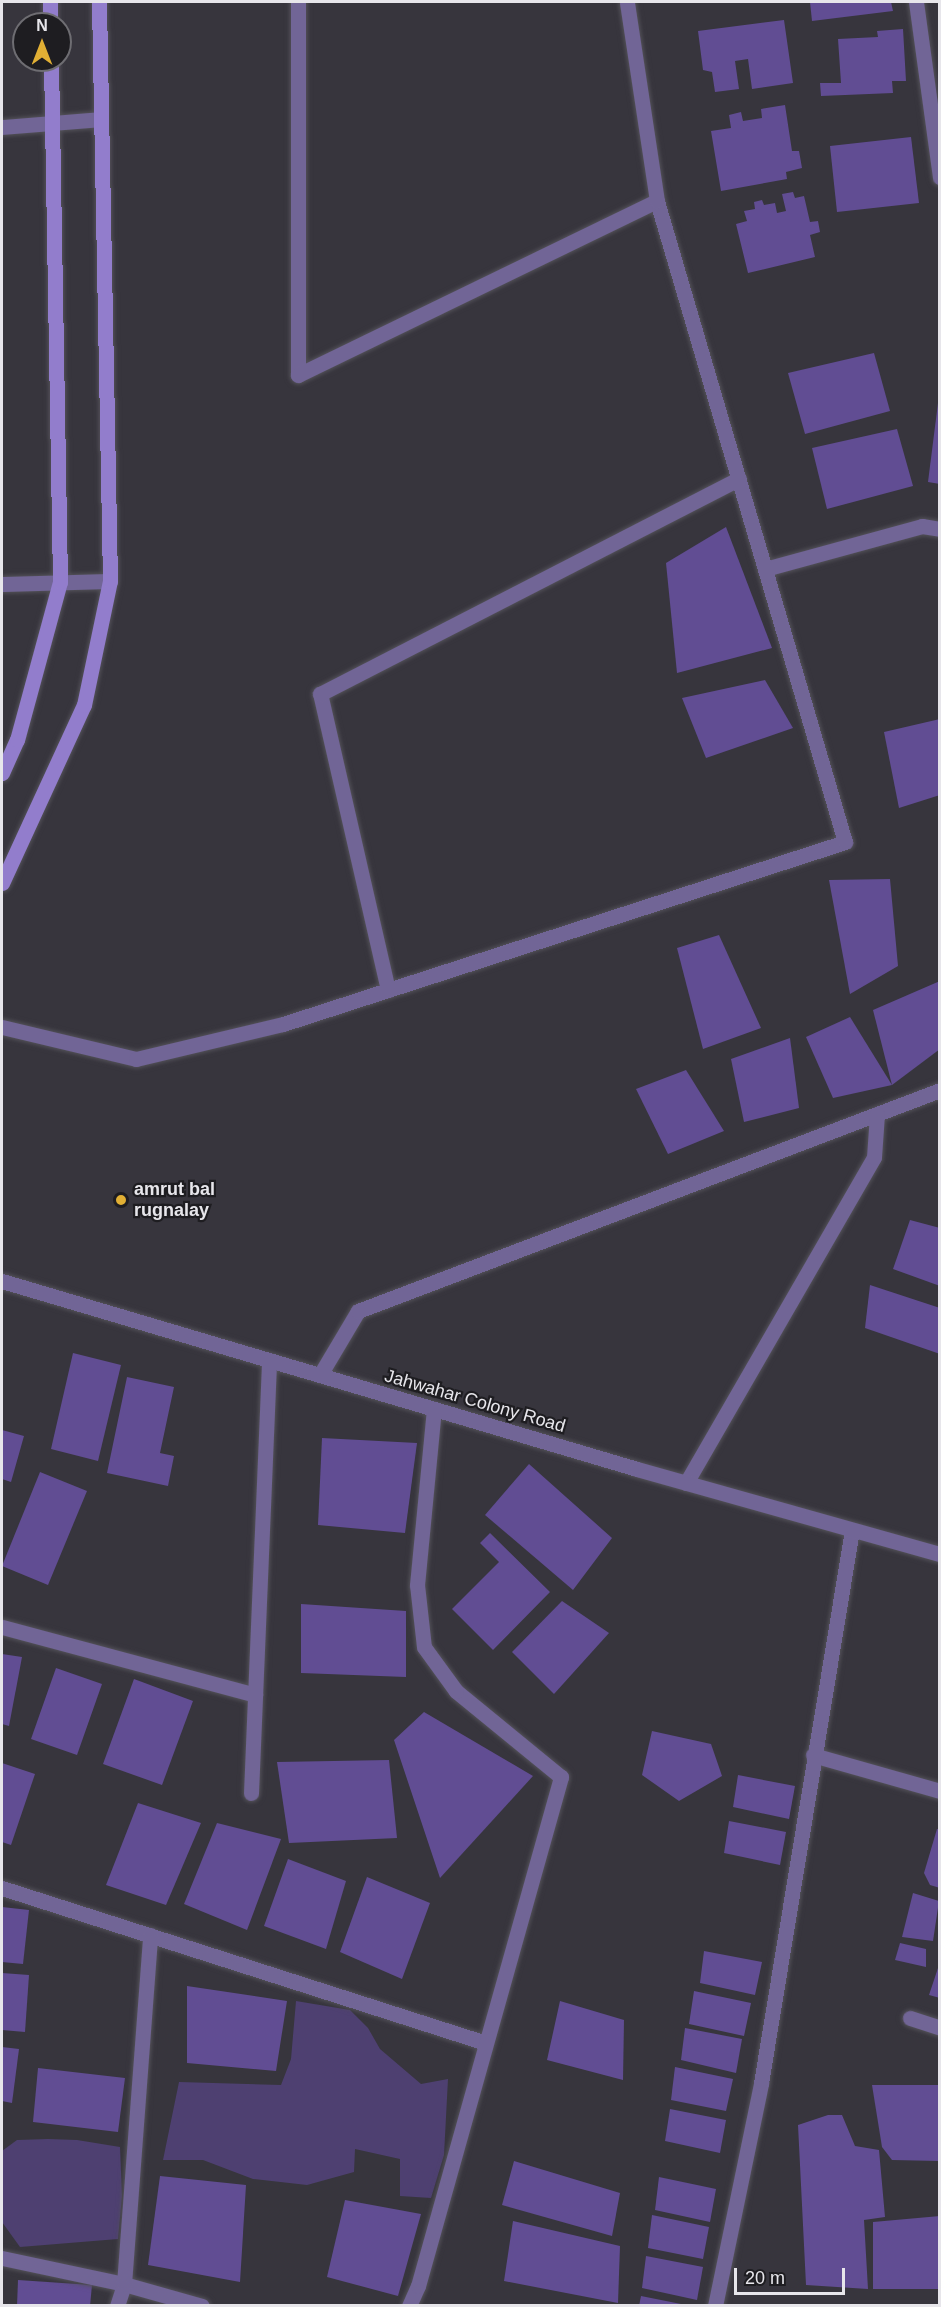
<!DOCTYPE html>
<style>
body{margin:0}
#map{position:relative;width:941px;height:2307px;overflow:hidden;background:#37353d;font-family:Helvetica,sans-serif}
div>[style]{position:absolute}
.green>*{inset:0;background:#4e4071}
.building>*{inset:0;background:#614d93}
.roads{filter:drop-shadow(0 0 2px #535159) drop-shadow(0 0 2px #535159)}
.minor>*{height:15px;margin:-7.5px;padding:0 7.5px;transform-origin:7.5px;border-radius:7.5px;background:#716596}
.tertiary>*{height:15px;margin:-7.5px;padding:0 7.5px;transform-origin:7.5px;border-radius:7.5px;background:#716596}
.secondary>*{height:15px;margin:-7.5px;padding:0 7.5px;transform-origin:7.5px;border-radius:7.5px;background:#927dcc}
.dots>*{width:16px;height:16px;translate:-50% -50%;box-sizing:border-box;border:3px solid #1e1d21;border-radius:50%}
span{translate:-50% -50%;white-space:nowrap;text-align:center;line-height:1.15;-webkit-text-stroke:4.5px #1e1d21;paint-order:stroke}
.poi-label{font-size:18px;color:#e7e6eb;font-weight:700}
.left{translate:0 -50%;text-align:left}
.street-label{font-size:18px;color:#e7e6eb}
.frame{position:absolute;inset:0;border:3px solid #e7e6eb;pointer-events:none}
.north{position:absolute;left:12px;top:12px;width:60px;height:60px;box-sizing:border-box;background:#1e1d21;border:2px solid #6e6d72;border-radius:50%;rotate:0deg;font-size:16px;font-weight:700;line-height:24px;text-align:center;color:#e7e6eb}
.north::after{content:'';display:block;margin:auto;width:21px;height:27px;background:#e1af34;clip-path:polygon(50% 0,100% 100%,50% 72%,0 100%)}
.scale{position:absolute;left:734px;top:2268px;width:111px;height:27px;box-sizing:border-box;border:3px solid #e7e6eb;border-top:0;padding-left:8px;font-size:18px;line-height:21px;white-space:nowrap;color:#e7e6eb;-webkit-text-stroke:4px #1e1d21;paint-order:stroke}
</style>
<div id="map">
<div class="green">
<i style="clip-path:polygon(296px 2001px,350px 2010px,368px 2028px,380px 2049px,421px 2084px,448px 2079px,444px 2155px,431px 2198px,400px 2196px,400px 2159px,355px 2149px,354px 2172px,307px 2185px,253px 2179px,203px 2160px,163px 2160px,179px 2082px,281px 2085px,291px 2059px)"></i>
<i style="clip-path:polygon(48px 2139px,77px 2140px,120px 2147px,122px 2196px,118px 2239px,20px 2247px,2px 2222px,2px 2151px,17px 2140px)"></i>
</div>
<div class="building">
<i style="clip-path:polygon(810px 2px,891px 2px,893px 11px,812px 21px)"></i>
<i style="clip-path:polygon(784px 20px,793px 83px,752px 89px,748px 59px,735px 61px,739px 89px,715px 92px,712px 72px,703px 70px,698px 31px)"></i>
<i style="clip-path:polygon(903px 29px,906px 81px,892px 81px,893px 93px,821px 96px,820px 83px,841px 83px,838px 39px,878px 37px,877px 31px)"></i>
<i style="clip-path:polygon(785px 105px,792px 151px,799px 151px,802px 168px,786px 172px,787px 179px,721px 191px,711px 131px,731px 128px,729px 115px,741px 112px,743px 121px,762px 118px,761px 109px)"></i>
<i style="clip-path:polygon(911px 137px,919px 203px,837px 212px,830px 146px)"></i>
<i style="clip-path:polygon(793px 192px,795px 198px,804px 196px,810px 222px,818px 221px,820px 232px,810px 235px,815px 257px,748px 273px,736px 224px,747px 221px,744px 211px,755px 209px,754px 202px,762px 200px,764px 205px,775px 203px,777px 213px,786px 211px,782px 194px)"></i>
<i style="clip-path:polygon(874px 353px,890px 411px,805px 434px,788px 373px)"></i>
<i style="clip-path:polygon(938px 403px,940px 403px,940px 484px,928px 482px)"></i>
<i style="clip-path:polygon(897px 429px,913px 486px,827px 509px,812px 448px)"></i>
<i style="clip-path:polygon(726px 527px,772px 648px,677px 673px,666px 563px)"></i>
<i style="clip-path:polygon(765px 680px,793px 728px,706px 758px,682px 698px)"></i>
<i style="clip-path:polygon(940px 719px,940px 795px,899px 808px,884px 732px)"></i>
<i style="clip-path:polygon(890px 879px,898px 966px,850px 994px,829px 880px)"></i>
<i style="clip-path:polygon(719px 935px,761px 1028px,703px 1049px,677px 948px)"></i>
<i style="clip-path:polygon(940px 981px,940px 1049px,892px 1085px,873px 1010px)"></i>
<i style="clip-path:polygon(850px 1017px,892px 1085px,833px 1098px,806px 1037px)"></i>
<i style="clip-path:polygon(790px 1038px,799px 1108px,744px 1122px,731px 1059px)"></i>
<i style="clip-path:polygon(686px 1070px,724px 1131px,668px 1154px,636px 1089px)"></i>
<i style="clip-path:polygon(910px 1220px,940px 1228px,940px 1286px,893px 1269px)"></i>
<i style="clip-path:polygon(870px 1285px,940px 1308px,940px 1354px,865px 1328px)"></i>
<i style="clip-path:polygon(73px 1353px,121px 1365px,98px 1461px,51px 1449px)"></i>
<i style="clip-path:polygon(127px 1377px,174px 1387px,160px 1453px,174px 1456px,168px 1486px,107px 1473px)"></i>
<i style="clip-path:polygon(2px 1430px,24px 1436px,11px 1482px,2px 1479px)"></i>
<i style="clip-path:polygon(322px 1438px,417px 1443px,405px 1533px,318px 1525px)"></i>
<i style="clip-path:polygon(529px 1464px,612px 1538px,573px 1590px,485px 1515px)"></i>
<i style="clip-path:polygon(40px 1472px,87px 1491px,48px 1585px,2px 1566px)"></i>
<i style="clip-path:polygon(490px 1533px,550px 1592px,493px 1650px,452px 1609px,499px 1562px,480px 1543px)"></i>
<i style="clip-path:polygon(562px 1601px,609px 1633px,554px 1694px,512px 1652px)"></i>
<i style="clip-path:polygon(301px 1604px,406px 1611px,406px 1677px,301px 1673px)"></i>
<i style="clip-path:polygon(2px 1654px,22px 1657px,9px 1726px,2px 1724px)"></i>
<i style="clip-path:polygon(56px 1668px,102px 1684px,77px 1755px,31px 1739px)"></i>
<i style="clip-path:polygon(134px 1679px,193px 1701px,162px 1785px,103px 1764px)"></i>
<i style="clip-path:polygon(424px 1712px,533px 1776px,440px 1878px,394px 1740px)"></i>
<i style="clip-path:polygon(652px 1731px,711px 1744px,722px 1776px,679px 1801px,642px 1775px)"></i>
<i style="clip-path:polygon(389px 1760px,397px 1838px,289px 1843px,277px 1762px)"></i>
<i style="clip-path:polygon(2px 1763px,35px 1774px,11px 1845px,2px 1842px)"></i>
<i style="clip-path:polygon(738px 1775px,795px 1786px,789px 1819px,733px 1807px)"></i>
<i style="clip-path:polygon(138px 1803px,201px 1823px,166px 1905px,106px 1885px)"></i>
<i style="clip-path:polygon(729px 1821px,786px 1832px,780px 1865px,724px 1853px)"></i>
<i style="clip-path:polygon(217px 1823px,281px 1839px,247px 1930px,184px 1904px)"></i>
<i style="clip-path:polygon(937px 1829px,940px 1830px,940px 1888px,930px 1885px,924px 1873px)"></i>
<i style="clip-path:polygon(288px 1859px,346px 1881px,326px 1949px,264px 1926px)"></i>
<i style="clip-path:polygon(367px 1877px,430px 1903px,402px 1979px,340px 1952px)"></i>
<i style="clip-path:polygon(913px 1893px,939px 1901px,933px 1941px,902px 1937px)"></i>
<i style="clip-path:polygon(2px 1907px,29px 1910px,23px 1964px,2px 1962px)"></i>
<i style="clip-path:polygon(900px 1943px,926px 1949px,926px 1967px,895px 1960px)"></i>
<i style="clip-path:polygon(704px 1951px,762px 1962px,755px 1995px,700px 1983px)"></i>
<i style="clip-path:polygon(939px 1965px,940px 1965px,940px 1998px,929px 1995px)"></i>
<i style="clip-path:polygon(2px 1973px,29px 1975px,25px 2032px,2px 2030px)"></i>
<i style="clip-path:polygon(187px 1986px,287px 2001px,276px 2071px,187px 2063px)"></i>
<i style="clip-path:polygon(694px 1991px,751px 2003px,744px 2036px,689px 2024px)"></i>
<i style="clip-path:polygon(560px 2001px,624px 2020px,623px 2080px,547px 2060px)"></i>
<i style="clip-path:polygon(685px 2028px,742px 2039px,736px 2073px,681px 2060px)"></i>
<i style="clip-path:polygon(2px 2047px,19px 2049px,12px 2103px,2px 2101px)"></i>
<i style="clip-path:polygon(675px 2067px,733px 2079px,726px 2111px,671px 2100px)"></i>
<i style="clip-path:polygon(38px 2068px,125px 2078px,118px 2132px,33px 2122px)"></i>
<i style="clip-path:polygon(872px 2085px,940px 2085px,940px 2161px,892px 2160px,882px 2147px)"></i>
<i style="clip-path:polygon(670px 2109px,726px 2120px,720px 2153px,665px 2141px)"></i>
<i style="clip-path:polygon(828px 2115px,842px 2115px,855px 2146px,879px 2150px,885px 2217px,864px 2220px,868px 2289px,806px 2285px,798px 2125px)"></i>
<i style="clip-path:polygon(514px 2161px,620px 2193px,612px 2236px,502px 2205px)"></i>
<i style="clip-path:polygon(160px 2176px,246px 2185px,240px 2282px,148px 2265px)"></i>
<i style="clip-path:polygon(659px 2177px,716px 2189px,710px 2222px,655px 2210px)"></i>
<i style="clip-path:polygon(345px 2200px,421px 2214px,398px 2296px,327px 2277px)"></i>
<i style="clip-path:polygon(652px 2215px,709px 2227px,703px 2259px,648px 2248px)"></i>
<i style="clip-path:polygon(940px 2216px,940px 2289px,873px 2289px,873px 2222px)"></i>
<i style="clip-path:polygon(513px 2221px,620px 2246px,618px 2303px,504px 2281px)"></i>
<i style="clip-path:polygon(646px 2256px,703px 2267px,697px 2300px,642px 2288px)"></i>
<i style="clip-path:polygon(18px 2280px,92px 2285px,90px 2306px,17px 2306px)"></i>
<i style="clip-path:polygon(641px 2296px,681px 2304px,681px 2306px,639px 2306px)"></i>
</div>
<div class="roads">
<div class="minor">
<i style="left:298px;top:2px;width:373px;rotate:90deg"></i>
<i style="left:298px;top:375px;width:399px;rotate:-25.9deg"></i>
<i style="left:916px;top:2px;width:177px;rotate:82.2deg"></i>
<i style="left:2px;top:127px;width:99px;rotate:-4.6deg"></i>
<i style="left:765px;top:569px;width:163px;rotate:-15.3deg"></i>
<i style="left:922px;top:526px;width:18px;rotate:9deg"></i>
<i style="left:2px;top:584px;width:108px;rotate:-1.6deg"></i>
<i style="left:388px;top:990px;width:304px;rotate:-102.9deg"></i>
<i style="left:320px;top:694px;width:471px;rotate:-27.2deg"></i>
<i style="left:2px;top:1027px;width:138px;rotate:13.4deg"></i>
<i style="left:136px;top:1059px;width:151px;rotate:-13.4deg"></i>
<i style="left:283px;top:1024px;width:591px;rotate:-17.94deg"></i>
<i style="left:845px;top:842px;width:668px;rotate:-106.35deg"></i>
<i style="left:657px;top:201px;width:201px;rotate:-98.6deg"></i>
<i style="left:320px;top:1375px;width:74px;rotate:-59.3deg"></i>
<i style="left:358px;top:1311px;width:623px;rotate:-20.79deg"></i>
<i style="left:686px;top:1483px;width:376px;rotate:-60deg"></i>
<i style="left:874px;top:1157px;width:43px;rotate:-86deg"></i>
<i style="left:2px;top:1627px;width:262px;rotate:15deg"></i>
<i style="left:813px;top:1755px;width:132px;rotate:15.8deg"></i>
<i style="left:251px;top:1793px;width:433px;rotate:-87.6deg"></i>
<i style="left:2px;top:1888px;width:508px;rotate:17.76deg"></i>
<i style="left:910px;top:2018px;width:32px;rotate:18deg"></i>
<i style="left:2px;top:2258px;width:125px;rotate:12deg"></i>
<i style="left:124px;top:2284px;width:81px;rotate:15.8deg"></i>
<i style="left:117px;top:2306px;width:23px;rotate:-72deg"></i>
<i style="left:124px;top:2284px;width:350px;rotate:-85.7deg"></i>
<i style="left:409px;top:2306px;width:22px;rotate:-66deg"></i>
<i style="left:418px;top:2286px;width:529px;rotate:-74.31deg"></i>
<i style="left:561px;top:1777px;width:136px;rotate:-140.7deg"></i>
<i style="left:456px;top:1691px;width:54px;rotate:-126deg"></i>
<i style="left:424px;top:1647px;width:62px;rotate:-96.4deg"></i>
<i style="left:417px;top:1585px;width:177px;rotate:-84.5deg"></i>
<i style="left:715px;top:2306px;width:228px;rotate:-78.3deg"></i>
<i style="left:761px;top:2083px;width:560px;rotate:-80.66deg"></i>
</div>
<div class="tertiary">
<i style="left:2px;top:1281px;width:662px;rotate:16.49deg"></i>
<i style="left:637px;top:1469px;width:315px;rotate:15.7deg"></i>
</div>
<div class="secondary">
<i style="left:50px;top:2px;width:22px;rotate:90deg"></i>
<i style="left:2px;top:773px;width:36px;rotate:-66deg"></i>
<i style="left:17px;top:740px;width:164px;rotate:-74.8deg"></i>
<i style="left:60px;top:582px;width:522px;rotate:-90.99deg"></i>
<i style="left:2px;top:883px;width:196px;rotate:-65.3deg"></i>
<i style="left:84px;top:705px;width:127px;rotate:-78.2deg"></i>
<i style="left:110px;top:581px;width:579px;rotate:-91.09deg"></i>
</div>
</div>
<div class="dots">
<i style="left:121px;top:1200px;background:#e1af34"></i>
</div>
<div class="poi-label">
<span class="left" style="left:134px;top:1200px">amrut bal<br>rugnalay</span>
</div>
<div class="street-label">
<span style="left:475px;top:1401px;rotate:16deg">Jahwahar Colony Road</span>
</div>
<div class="frame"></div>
<div class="north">N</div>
<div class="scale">20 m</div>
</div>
